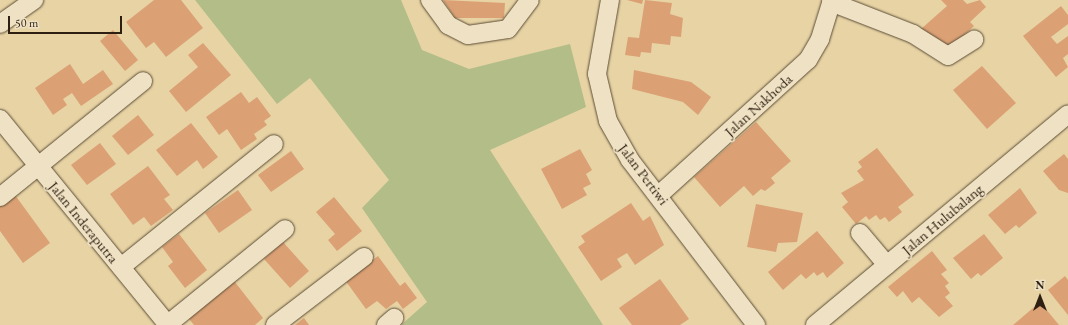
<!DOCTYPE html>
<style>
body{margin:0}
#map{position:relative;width:1068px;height:325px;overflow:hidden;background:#e7d3a4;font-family:"EB Garamond",serif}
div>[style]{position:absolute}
.green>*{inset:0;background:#b2bd88}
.building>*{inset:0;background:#dba175}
.roads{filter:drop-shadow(0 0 1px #5c4c36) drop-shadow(0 0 1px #5c4c36)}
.minor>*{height:18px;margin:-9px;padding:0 9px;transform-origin:9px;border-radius:9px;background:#efe2c4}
span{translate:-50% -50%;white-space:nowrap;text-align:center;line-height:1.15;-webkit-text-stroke:3.5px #efe2c4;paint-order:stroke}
.street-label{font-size:15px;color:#2d1f12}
.north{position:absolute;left:1020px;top:277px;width:40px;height:40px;-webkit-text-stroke:3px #efe2c4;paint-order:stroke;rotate:0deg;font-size:11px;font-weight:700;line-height:16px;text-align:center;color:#2d1f12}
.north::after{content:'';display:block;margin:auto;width:14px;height:18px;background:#2d1f12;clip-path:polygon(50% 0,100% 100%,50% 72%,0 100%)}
.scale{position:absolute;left:8px;top:16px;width:114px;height:18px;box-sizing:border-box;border:2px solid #2d1f12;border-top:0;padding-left:5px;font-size:12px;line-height:14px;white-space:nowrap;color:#2d1f12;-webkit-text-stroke:3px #efe2c4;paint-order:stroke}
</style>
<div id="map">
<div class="green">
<i style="clip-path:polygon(195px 0,401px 0,422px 50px,469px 69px,570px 44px,586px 107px,490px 150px,603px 325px,401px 325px,427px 302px,362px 208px,389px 180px,310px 78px,277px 104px)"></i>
</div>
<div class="building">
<i style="clip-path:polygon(154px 0,181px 0,203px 28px,166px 57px,154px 42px,146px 48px,126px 22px)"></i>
<i style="clip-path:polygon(443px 0,505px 3px,504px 18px,455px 18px)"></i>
<i style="clip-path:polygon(627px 0,643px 0,642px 4px)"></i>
<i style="clip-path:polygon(645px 0,672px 3px,670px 14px,683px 18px,681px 37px,671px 36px,670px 45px,652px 43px,651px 53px,641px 52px,640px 57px,625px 55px,628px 37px,639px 38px)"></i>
<i style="clip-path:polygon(941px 0,963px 0,967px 4px,980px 0,986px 7px,970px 22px,974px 26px,947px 51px,921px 29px,947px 6px)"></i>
<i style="clip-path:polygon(1061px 6px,1068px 15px,1068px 24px,1051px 37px,1057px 44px,1068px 36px,1068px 54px,1063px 58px,1068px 67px,1056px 77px,1023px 36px)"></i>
<i style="clip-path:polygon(113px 30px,138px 60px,125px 71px,100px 41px)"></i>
<i style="clip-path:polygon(203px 43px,231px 75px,186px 112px,169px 91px,198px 67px,188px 55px)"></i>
<i style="clip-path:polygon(70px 64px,83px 84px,103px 70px,113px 84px,81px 106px,72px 93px,63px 99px,67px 105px,53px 115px,35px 88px)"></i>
<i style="clip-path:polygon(982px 66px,1016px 103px,987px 129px,953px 90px)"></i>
<i style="clip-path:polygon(634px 70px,691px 82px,711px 97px,698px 115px,683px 102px,632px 89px)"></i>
<i style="clip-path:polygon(241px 92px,249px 103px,257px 97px,271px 116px,264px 121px,267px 125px,254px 134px,257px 139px,241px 150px,227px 129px,219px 135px,206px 117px)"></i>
<i style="clip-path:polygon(138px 115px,154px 135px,128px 155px,112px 136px)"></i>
<i style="clip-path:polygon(756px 122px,791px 161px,771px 178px,775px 183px,765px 191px,761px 189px,753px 196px,744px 186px,720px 207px,694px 177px)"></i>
<i style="clip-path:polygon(191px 123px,218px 157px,203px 169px,197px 160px,177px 176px,156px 150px)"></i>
<i style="clip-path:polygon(100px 143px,116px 164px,87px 185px,71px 165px)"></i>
<i style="clip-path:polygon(877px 148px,914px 195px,898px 207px,902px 212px,889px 222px,885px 217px,880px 220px,876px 215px,869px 220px,866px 216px,856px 224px,842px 207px,848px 202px,841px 193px,864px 180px,857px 171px,862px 167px,858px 162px)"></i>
<i style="clip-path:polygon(580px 149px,592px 170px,586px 174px,591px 184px,583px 188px,587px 195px,562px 209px,541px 169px)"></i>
<i style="clip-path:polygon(291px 151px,304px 169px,271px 192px,258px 175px)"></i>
<i style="clip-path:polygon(1064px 154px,1068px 159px,1068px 193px,1059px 190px,1043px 171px)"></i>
<i style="clip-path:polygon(148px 166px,170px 195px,164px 199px,173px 210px,151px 226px,144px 217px,133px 225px,110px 194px)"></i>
<i style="clip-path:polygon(1020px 188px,1037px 213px,1019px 228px,1016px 225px,1005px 234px,988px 215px)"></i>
<i style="clip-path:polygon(238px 190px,252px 210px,219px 233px,205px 213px)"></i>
<i style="clip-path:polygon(15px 195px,50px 243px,23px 263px,0 231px,0 206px)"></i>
<i style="clip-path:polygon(334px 197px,362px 231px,337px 251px,328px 240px,335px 234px,316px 212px)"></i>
<i style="clip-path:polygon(631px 203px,643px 221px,650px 216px,664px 245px,635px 265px,627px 253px,617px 259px,622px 267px,601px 281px,578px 247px,585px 242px,581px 236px)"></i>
<i style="clip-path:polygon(756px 204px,803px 213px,797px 242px,778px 243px,776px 252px,747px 247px)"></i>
<i style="clip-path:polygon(817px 231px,844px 263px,827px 278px,823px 272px,817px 276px,814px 272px,806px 279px,801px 274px,783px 290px,768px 272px)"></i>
<i style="clip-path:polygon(179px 234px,207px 270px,185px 288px,168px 266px,173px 262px,162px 247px)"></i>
<i style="clip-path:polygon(984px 234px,1003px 258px,981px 276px,978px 273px,971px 279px,953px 258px)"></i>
<i style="clip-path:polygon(283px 242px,309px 271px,290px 288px,264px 259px)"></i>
<i style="clip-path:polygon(932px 251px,947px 270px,941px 274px,949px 283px,945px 286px,950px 293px,945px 297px,953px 306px,939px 317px,919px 297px,912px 303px,903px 291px,897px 297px,888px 287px)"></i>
<i style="clip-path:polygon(378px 256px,400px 286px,405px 282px,417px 298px,403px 309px,397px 301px,386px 309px,377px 301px,366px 309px,345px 280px)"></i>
<i style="clip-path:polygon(1065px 276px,1068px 280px,1068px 315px,1048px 290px)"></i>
<i style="clip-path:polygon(231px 277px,263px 318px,255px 325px,194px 325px,185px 314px)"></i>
<i style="clip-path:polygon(660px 279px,689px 319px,680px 325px,632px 325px,619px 308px)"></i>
<i style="clip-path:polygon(1040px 302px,1059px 325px,1013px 325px)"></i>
<i style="clip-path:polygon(304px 318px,309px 325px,295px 325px)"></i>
</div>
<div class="roads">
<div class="minor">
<i style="left:430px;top:0;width:31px;rotate:54deg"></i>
<i style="left:448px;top:25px;width:22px;rotate:27deg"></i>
<i style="left:468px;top:35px;width:40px;rotate:-8.5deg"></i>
<i style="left:508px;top:29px;width:36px;rotate:-53deg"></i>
<i style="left:610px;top:0;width:75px;rotate:100deg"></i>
<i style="left:597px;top:74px;width:48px;rotate:76.8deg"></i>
<i style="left:608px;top:121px;width:45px;rotate:60.6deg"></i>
<i style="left:630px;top:160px;width:208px;rotate:52.6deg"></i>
<i style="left:831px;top:2px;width:88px;rotate:21.3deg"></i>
<i style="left:913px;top:34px;width:41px;rotate:32.2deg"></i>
<i style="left:948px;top:56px;width:31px;rotate:-32deg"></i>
<i style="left:0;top:24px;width:42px;rotate:-35.2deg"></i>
<i style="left:0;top:119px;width:266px;rotate:50.8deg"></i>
<i style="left:660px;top:194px;width:200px;rotate:-42.2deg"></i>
<i style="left:808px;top:60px;width:24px;rotate:-60deg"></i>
<i style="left:820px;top:39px;width:41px;rotate:-72.9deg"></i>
<i style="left:0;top:197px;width:184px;rotate:-39deg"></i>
<i style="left:860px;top:233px;width:42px;rotate:49.8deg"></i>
<i style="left:121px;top:267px;width:196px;rotate:-38.8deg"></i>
<i style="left:167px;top:325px;width:152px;rotate:-39.1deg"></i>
<i style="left:275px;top:325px;width:112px;rotate:-37.4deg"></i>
<i style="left:386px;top:325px;width:11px;rotate:-41deg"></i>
<i style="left:815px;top:325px;width:329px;rotate:-39.8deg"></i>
</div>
</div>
<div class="street-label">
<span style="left:758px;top:105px;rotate:-42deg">Jalan Nakhoda</span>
<span style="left:644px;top:174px;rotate:53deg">Jalan Pertiwi</span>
<span style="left:942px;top:219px;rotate:-40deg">Jalan Hulubalang</span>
<span style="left:84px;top:222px;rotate:51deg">Jalan Inderaputra</span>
</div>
<div class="north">N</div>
<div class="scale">50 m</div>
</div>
